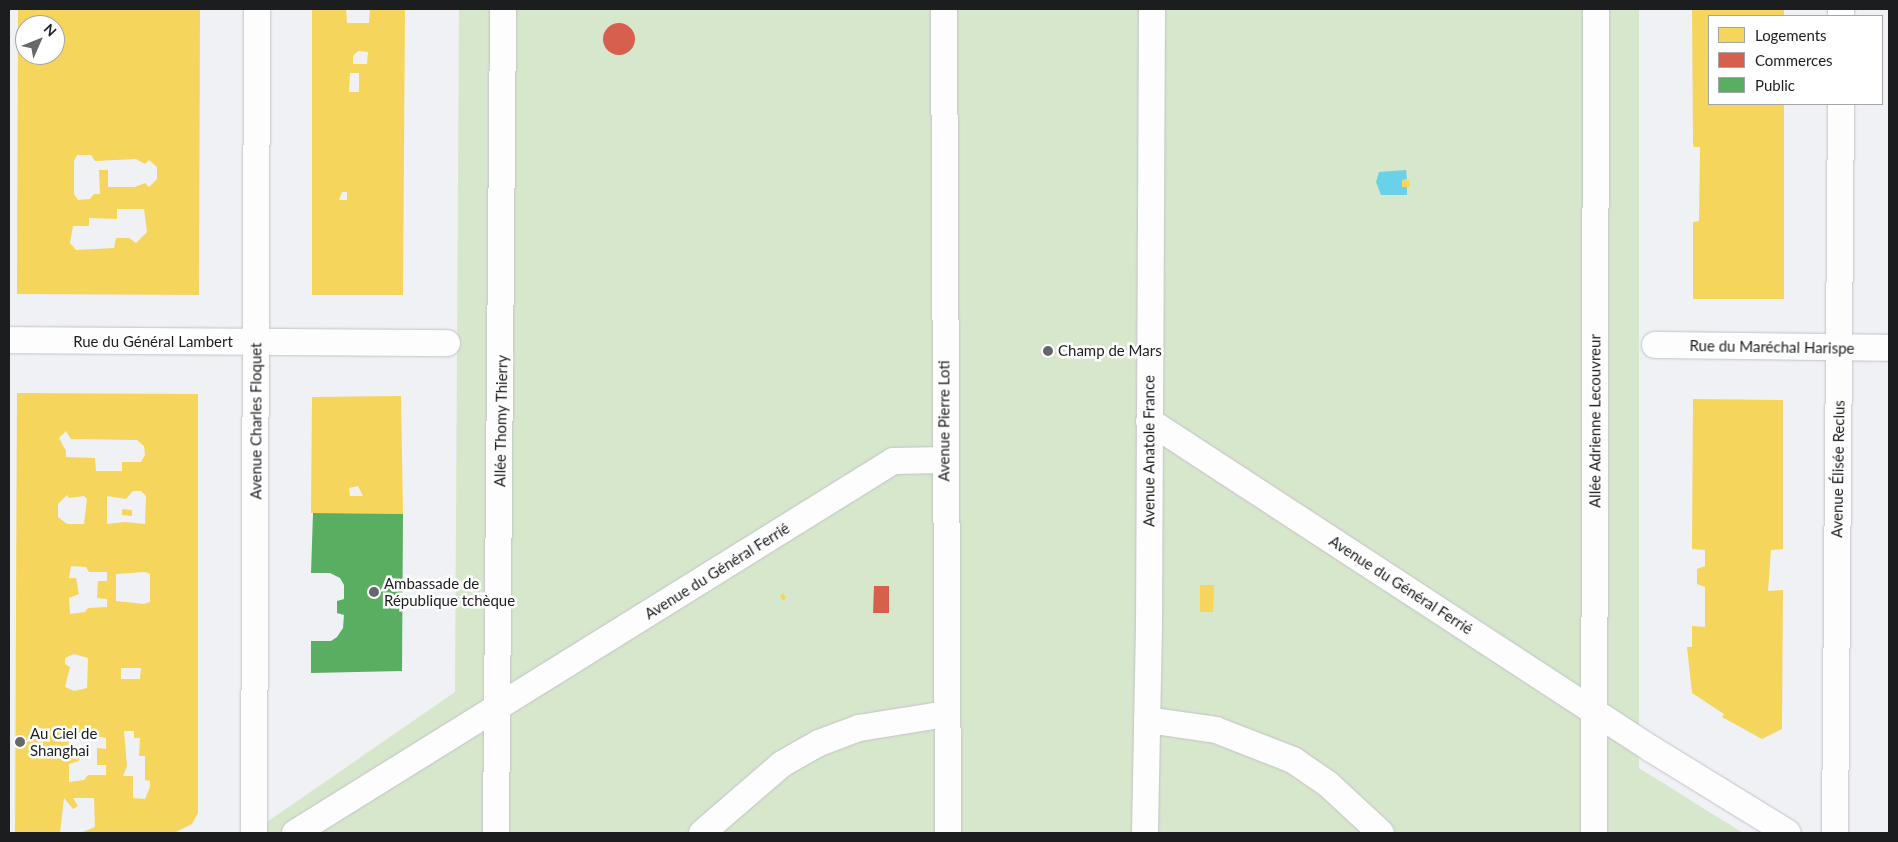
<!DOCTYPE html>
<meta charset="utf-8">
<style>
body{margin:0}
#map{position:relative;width:1898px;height:842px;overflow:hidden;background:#eff1f5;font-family:Lato,sans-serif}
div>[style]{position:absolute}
.green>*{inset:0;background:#d7e7cc}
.water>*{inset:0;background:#69d1e8}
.homes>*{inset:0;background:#f6d55c}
.shops>*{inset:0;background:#d6604d}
.round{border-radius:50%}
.public>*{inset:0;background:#5aae61}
.roads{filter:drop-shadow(0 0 1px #c1c3c6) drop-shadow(0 0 1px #c1c3c6)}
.street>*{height:26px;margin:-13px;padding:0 13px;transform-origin:13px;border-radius:13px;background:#fdfdfe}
.dots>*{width:14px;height:14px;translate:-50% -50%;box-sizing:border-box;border:2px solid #fff;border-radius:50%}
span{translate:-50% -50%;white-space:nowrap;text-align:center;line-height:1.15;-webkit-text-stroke:5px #fff;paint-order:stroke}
.street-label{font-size:15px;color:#1c1d1f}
.poi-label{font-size:15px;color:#1c1d1f}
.left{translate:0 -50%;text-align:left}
.frame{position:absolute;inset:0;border:10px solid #1c1d1f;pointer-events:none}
.legend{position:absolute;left:1708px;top:15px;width:175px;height:90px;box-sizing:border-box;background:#fff;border:1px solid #a4a5a5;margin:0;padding:6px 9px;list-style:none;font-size:15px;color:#1c1d1f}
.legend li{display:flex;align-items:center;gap:10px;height:25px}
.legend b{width:25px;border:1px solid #a4a5a5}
.north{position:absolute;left:15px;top:15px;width:50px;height:50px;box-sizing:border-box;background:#fff;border:1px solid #a4a5a5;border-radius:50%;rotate:46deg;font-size:14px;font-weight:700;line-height:20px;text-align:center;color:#1c1d1f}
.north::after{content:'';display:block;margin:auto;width:18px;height:22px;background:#66676a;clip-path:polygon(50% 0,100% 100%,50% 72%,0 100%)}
</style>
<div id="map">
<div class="green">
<i style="clip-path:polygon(459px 9px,1639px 9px,1639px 768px,1743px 833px,251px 833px,455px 692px)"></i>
</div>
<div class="water">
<i style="clip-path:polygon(1406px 170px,1407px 179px,1402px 180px,1402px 186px,1407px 187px,1407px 195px,1381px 195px,1376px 182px,1379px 172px)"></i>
</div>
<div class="homes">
<i style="clip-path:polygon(evenodd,18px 9px,200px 9px,199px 295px,17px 294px,18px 9px,25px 25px,55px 25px,55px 55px,25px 55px,25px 25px,18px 9px,77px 155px,91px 155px,95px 161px,136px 159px,145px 164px,149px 160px,157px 167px,157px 179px,149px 187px,145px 183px,135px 187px,108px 187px,108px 170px,99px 170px,100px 194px,94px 194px,90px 199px,78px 200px,74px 194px,74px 161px,77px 155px,18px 9px,117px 209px,144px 209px,147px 232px,136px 243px,129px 238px,116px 238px,114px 248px,76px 250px,70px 243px,73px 226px,89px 226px,89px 218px,117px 219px,117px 209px)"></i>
<i style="clip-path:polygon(evenodd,312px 9px,346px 9px,347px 23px,369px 23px,370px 9px,405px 9px,403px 295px,312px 295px,312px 9px,358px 51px,368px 52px,367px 64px,353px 64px,353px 56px,358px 51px,312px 9px,350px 73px,359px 73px,359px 92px,349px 92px,350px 73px,312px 9px,342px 192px,347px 192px,347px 200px,339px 200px,342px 192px)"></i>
<i style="clip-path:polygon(1692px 9px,1784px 9px,1784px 16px,1709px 16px,1709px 104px,1784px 104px,1784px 299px,1693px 299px,1693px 222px,1699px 221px,1700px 147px,1694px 147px,1693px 144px)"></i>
<i style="clip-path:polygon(1402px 180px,1409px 180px,1410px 187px,1402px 187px)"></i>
<i style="clip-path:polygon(evenodd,17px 393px,198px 394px,198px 813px,192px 824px,174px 833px,80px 833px,95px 827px,94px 798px,73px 798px,78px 806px,73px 809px,64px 798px,60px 833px,15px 833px,17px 393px,66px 431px,71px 439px,137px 440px,144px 446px,145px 455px,141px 462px,122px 462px,122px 471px,96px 471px,95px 458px,66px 457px,66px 451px,59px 438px,66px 431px,17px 393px,133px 491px,141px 491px,146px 496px,145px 524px,125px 522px,107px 524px,107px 496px,126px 499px,133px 491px,17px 393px,67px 495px,69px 498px,84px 496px,87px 499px,84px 524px,67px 524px,58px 517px,58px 504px,67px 495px,17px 393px,71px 566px,86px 567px,89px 572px,107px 572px,107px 581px,98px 581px,97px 598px,107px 599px,107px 607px,88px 608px,85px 612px,70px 614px,69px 598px,79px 594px,76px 578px,69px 578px,71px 566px,17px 393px,145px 572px,150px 574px,150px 602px,144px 604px,116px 601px,116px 574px,145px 572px,17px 393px,74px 654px,88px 658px,87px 688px,74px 691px,65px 687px,70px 667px,65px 664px,65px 658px,74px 654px,17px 393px,121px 668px,141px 668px,140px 679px,121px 679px,121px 668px,17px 393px,69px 731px,106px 738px,106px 749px,97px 748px,97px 765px,106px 765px,106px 775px,88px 775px,84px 780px,69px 782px,69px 764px,79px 761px,79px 749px,69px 745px,69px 731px,17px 393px,124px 731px,134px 731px,134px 738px,140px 738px,139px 756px,145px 756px,145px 780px,150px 781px,150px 787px,145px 799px,133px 798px,133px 776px,123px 776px,127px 766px,124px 731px)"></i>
<i style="clip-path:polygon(evenodd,401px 396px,403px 514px,311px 513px,312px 397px,401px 396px,358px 486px,363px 496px,350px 496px,349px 488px,358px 486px)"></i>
<i style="clip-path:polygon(1693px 399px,1783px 400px,1783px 549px,1771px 550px,1768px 591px,1783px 590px,1782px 729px,1762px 739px,1722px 717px,1724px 714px,1692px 693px,1687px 647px,1692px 647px,1692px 626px,1705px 627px,1705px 587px,1697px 584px,1697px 569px,1705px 566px,1705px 550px,1692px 549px)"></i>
<i style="clip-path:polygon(122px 509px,132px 510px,132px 516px,122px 515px)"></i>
<i style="clip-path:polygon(1200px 585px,1214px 585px,1213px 612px,1200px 612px)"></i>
<i style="clip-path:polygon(783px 593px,786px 598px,783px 601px,780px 596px)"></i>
</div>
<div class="shops">
<i class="round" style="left:603px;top:23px;width:32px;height:32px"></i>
<i style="clip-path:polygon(874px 586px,889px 586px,889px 613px,873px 613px)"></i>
</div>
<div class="public">
<i style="clip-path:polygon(313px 513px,403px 514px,402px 671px,311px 673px,311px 641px,331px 641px,337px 637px,343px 628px,344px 615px,337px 613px,337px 601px,344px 599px,344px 585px,340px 578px,330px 573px,311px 573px)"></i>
</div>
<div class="roads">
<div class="street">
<i style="left:944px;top:9px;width:824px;rotate:89.72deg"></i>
<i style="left:1841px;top:16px;width:7px;rotate:-90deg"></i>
<i style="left:9px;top:340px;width:438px;rotate:0.4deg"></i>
<i style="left:1655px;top:345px;width:234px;rotate:0.7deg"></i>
<i style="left:1149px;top:421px;width:602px;rotate:33.14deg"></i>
<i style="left:1653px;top:750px;width:158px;rotate:31.6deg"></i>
<i style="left:1147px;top:720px;width:70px;rotate:8.2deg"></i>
<i style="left:1216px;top:730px;width:83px;rotate:21.3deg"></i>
<i style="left:1293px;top:760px;width:42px;rotate:34.4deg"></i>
<i style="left:1328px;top:784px;width:72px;rotate:42.8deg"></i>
<i style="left:254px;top:833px;width:824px;rotate:-89.79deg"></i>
<i style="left:295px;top:833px;width:704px;rotate:-31.88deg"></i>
<i style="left:893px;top:461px;width:51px;rotate:-1.1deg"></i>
<i style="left:496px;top:833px;width:824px;rotate:-89.51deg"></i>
<i style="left:702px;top:833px;width:106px;rotate:-40.8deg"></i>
<i style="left:782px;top:764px;width:43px;rotate:-29.6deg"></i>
<i style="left:819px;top:743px;width:43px;rotate:-20.6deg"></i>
<i style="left:859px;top:728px;width:88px;rotate:-9.1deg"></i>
<i style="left:1145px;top:833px;width:207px;rotate:-88.9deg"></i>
<i style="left:1149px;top:626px;width:617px;rotate:-89.72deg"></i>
<i style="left:1594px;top:833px;width:824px;rotate:-89.86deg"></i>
<i style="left:1835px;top:833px;width:729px;rotate:-89.53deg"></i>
</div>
</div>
<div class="dots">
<i style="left:1048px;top:351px;background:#66676a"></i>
<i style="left:374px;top:592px;background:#66676a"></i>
<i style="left:20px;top:742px;background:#66676a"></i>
</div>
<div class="street-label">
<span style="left:153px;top:342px">Rue du Général Lambert</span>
<span style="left:1772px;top:347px;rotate:1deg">Rue du Maréchal Harispe</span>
<span style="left:256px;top:421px;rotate:-90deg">Avenue Charles Floquet</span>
<span style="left:501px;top:421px;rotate:-89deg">Allée Thomy Thierry</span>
<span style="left:944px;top:421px;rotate:-90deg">Avenue Pierre Loti</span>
<span style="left:1595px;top:421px;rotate:-90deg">Allée Adrienne Lecouvreur</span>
<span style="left:1149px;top:451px;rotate:-90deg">Avenue Anatole France</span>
<span style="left:1838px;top:469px;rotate:-89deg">Avenue Élisée Reclus</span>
<span style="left:717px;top:571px;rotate:-32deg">Avenue du Général Ferrié</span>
<span style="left:1401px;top:585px;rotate:33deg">Avenue du Général Ferrié</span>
</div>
<div class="poi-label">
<span class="left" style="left:1058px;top:351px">Champ de Mars</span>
<span class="left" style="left:384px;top:592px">Ambassade de<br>République tchèque</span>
<span class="left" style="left:30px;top:742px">Au Ciel de<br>Shanghai</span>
</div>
<div class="frame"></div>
<ul class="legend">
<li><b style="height:14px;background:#f6d55c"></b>Logements</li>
<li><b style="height:14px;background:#d6604d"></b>Commerces</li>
<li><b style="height:14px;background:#5aae61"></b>Public</li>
</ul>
<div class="north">N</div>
</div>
